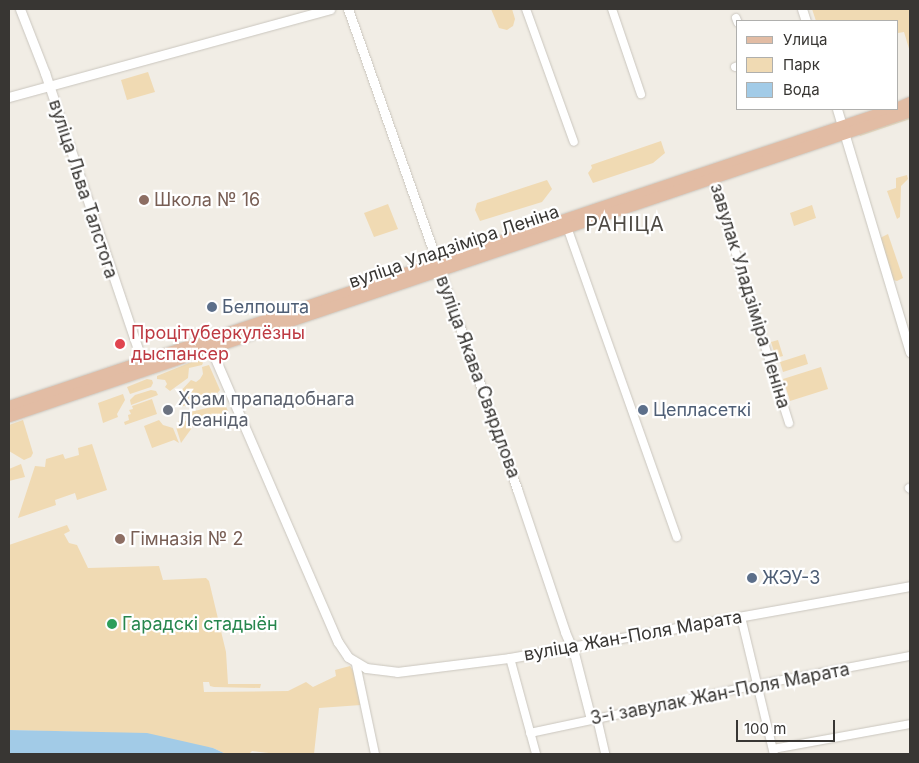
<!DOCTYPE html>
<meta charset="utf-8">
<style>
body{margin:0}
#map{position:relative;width:919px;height:763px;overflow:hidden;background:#f1ede5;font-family:Inter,sans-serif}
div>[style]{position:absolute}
.green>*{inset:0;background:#f0dab3}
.water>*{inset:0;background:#a2cbe7}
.roads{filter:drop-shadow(0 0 1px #cac6be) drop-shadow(0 0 1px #cac6be)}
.minor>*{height:8px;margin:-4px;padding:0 4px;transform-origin:4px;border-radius:4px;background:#fff}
.tertiary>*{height:9px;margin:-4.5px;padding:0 4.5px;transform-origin:4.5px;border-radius:4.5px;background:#fff}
.primary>*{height:11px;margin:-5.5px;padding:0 5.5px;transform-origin:5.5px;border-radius:5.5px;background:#e2bca4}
.dots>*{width:14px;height:14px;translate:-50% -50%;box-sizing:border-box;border:2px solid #fff;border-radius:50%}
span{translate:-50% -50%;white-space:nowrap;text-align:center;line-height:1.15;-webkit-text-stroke:4.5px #fff;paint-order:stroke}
.street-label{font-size:18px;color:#383633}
.education-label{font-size:18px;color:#785e54}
.left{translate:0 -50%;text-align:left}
.service-label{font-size:18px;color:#4e5e75}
.health-label{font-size:18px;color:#be3a42}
.worship-label{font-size:18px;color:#5b616d}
.leisure-label{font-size:18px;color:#27864d}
.quarter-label{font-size:20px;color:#4f4b45;letter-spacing:1px}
.frame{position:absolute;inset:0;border:10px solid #383633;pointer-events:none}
.legend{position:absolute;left:736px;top:20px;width:162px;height:90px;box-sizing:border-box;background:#fff;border:1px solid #afafad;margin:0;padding:6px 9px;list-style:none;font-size:15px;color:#383633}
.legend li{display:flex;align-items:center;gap:10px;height:25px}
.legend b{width:25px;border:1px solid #afafad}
.scale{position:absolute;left:736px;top:720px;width:99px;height:22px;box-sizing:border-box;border:2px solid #383633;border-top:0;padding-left:6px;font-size:15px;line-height:18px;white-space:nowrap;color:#383633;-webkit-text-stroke:4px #fff;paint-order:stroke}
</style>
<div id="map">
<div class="green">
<i style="clip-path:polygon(491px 9px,512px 9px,515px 19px,513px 26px,507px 30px,499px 28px)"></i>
<i style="clip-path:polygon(812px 9px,910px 9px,910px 52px,904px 32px,898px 33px,898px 21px,816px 21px)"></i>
<i style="clip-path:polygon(148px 72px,155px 92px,127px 100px,121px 80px)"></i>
<i style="clip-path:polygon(910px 114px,910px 119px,860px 136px,858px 132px)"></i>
<i style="clip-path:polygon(661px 141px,665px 153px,653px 163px,593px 183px,588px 173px,592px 168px,591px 165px)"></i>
<i style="clip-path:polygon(907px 175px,908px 179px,901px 186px,900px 217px,897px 219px,887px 191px,896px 188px,896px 178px)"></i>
<i style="clip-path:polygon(547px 180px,552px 189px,542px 202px,480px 221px,475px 210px,477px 203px)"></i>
<i style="clip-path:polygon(388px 204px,398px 229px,374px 237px,364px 213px)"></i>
<i style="clip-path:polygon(812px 205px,816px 218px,794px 226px,790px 213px)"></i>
<i style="clip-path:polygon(888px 234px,903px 278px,897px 281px,893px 280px,880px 238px)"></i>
<i style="clip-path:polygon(778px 340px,783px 356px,776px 358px,771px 342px)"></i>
<i style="clip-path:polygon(805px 354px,808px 364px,783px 372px,780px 362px)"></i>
<i style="clip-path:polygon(206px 356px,202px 365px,189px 368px,188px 378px,170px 391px,165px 387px,167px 384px,165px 380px,157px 379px,157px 376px)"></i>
<i style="clip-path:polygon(209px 365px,220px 390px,211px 400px,183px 406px,179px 393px,191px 380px,196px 382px,200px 379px,203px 374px,202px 367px)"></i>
<i style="clip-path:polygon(821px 367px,828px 389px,790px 401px,783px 379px)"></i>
<i style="clip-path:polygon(147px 379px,152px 380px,153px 383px,151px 387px,130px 394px,127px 387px)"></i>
<i style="clip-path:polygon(151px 390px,156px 391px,158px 395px,131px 405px,130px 400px,135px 395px)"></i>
<i style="clip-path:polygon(123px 394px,125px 400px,117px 414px,118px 417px,103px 423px,98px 403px)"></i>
<i style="clip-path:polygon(152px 399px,157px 414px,125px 425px,124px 422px,129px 420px,128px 415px,131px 414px,129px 410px,133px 409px,132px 406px)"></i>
<i style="clip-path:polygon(225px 404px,228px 411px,225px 414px,195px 423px,181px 414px)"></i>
<i style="clip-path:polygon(180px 418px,194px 425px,181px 443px,176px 427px)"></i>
<i style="clip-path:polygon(23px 420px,33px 453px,31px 457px,24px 460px,9px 451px,9px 425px)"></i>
<i style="clip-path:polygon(159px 420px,163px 425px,173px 428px,179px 443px,174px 440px,152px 448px,144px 426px)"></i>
<i style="clip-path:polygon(92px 444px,107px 490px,77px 500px,75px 493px,55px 500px,56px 505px,18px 518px,35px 466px,45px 467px,46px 459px,63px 454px,65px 459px,79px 455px,78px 448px)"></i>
<i style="clip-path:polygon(21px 464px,25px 477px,9px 481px,9px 469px)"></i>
<i style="clip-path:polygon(67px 525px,70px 531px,64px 534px,69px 543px,77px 545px,88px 568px,159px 566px,163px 580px,206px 578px,209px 581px,226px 652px,228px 684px,261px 684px,260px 688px,214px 687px,210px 686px,209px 682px,203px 682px,204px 692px,288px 691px,306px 682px,313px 687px,336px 676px,335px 670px,350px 666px,354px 672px,361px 705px,319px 708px,314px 754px,277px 754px,252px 751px,249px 754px,226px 754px,213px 748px,88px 732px,9px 730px,9px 545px)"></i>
</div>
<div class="water">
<i style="clip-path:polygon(9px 730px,147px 733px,213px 748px,226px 754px,9px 754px)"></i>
</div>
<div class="roads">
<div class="minor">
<i style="left:526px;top:9px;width:141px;rotate:70.2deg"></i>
<i style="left:612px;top:9px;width:90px;rotate:71.2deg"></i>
<i style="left:736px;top:18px;width:5px;rotate:68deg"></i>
<i style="left:735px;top:67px;width:3px;rotate:-18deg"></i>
<i style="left:711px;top:174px;width:261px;rotate:72.6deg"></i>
<i style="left:567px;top:227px;width:329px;rotate:70.5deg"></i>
<i style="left:909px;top:488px;width:1px;rotate:45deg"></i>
<i style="left:741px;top:617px;width:141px;rotate:76.5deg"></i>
<i style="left:510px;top:658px;width:99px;rotate:74.8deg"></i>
<i style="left:356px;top:664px;width:92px;rotate:78.1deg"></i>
<i style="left:597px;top:718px;width:37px;rotate:77deg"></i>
<i style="left:530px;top:733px;width:231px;rotate:-12deg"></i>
<i style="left:756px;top:685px;width:157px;rotate:-10.7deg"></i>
<i style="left:773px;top:749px;width:139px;rotate:-10.3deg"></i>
</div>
<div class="tertiary">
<i style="left:20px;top:9px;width:69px;rotate:68.7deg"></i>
<i style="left:45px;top:73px;width:311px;rotate:71.4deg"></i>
<i style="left:348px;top:9px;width:509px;rotate:70.6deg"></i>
<i style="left:517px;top:489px;width:151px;rotate:71.4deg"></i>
<i style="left:565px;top:632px;width:23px;rotate:67deg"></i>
<i style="left:574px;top:653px;width:68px;rotate:75.6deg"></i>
<i style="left:802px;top:9px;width:13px;rotate:72deg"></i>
<i style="left:9px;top:97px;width:333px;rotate:-15.3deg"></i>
<i style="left:837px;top:109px;width:254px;rotate:73.3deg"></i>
<i style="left:208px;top:342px;width:327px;rotate:66.6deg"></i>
<i style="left:338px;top:642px;width:18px;rotate:56deg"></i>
<i style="left:348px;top:657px;width:21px;rotate:31deg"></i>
<i style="left:366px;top:668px;width:31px;rotate:7deg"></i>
<i style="left:397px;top:672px;width:114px;rotate:-7.1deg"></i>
<i style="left:510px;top:658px;width:406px;rotate:-10.2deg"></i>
</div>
<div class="primary">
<i style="left:898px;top:107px;width:13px;rotate:-23deg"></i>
<i style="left:9px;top:406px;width:931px;rotate:-18.61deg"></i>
<i style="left:9px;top:416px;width:951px;rotate:-18.7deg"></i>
</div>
</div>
<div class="dots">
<i style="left:144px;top:200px;background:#8d6e63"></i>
<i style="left:212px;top:307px;background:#5c6f8a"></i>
<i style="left:120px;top:344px;background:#e0444e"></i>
<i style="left:168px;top:410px;background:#6b7280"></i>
<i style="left:643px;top:410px;background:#5c6f8a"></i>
<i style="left:120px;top:539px;background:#8d6e63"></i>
<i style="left:752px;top:578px;background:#5c6f8a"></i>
<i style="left:112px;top:624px;background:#2e9e5b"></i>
</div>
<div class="street-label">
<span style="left:83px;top:189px;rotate:72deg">вуліца Льва Талстога</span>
<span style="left:454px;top:247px;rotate:-19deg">вуліца Уладзіміра Леніна</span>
<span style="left:750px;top:296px;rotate:73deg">завулак Уладзіміра Леніна</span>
<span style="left:478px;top:377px;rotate:70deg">вуліца Якава Свярдлова</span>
<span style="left:633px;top:636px;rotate:-10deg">вуліца Жан-Поля Марата</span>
<span style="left:720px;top:694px;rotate:-11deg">3-і завулак Жан-Поля Марата</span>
</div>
<div class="education-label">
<span class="left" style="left:154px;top:200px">Школа № 16</span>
<span class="left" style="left:130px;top:539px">Гімназія № 2</span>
</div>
<div class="service-label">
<span class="left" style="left:222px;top:307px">Белпошта</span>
<span class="left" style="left:653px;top:410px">Цепласеткі</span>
<span class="left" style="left:762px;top:578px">ЖЭУ-3</span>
</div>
<div class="health-label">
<span class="left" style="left:131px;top:344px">Процітуберкулёзны<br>дыспансер</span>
</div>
<div class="worship-label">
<span class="left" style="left:178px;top:410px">Храм прападобнага<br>Леаніда</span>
</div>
<div class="leisure-label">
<span class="left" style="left:122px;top:624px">Гарадскі стадыён</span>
</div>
<div class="quarter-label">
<span style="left:625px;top:224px">РАНІЦА</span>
</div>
<div class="frame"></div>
<ul class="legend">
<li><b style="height:6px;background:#e2bca4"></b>Улица</li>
<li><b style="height:14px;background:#f0dab3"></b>Парк</li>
<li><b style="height:14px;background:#a2cbe7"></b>Вода</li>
</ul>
<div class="scale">100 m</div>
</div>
